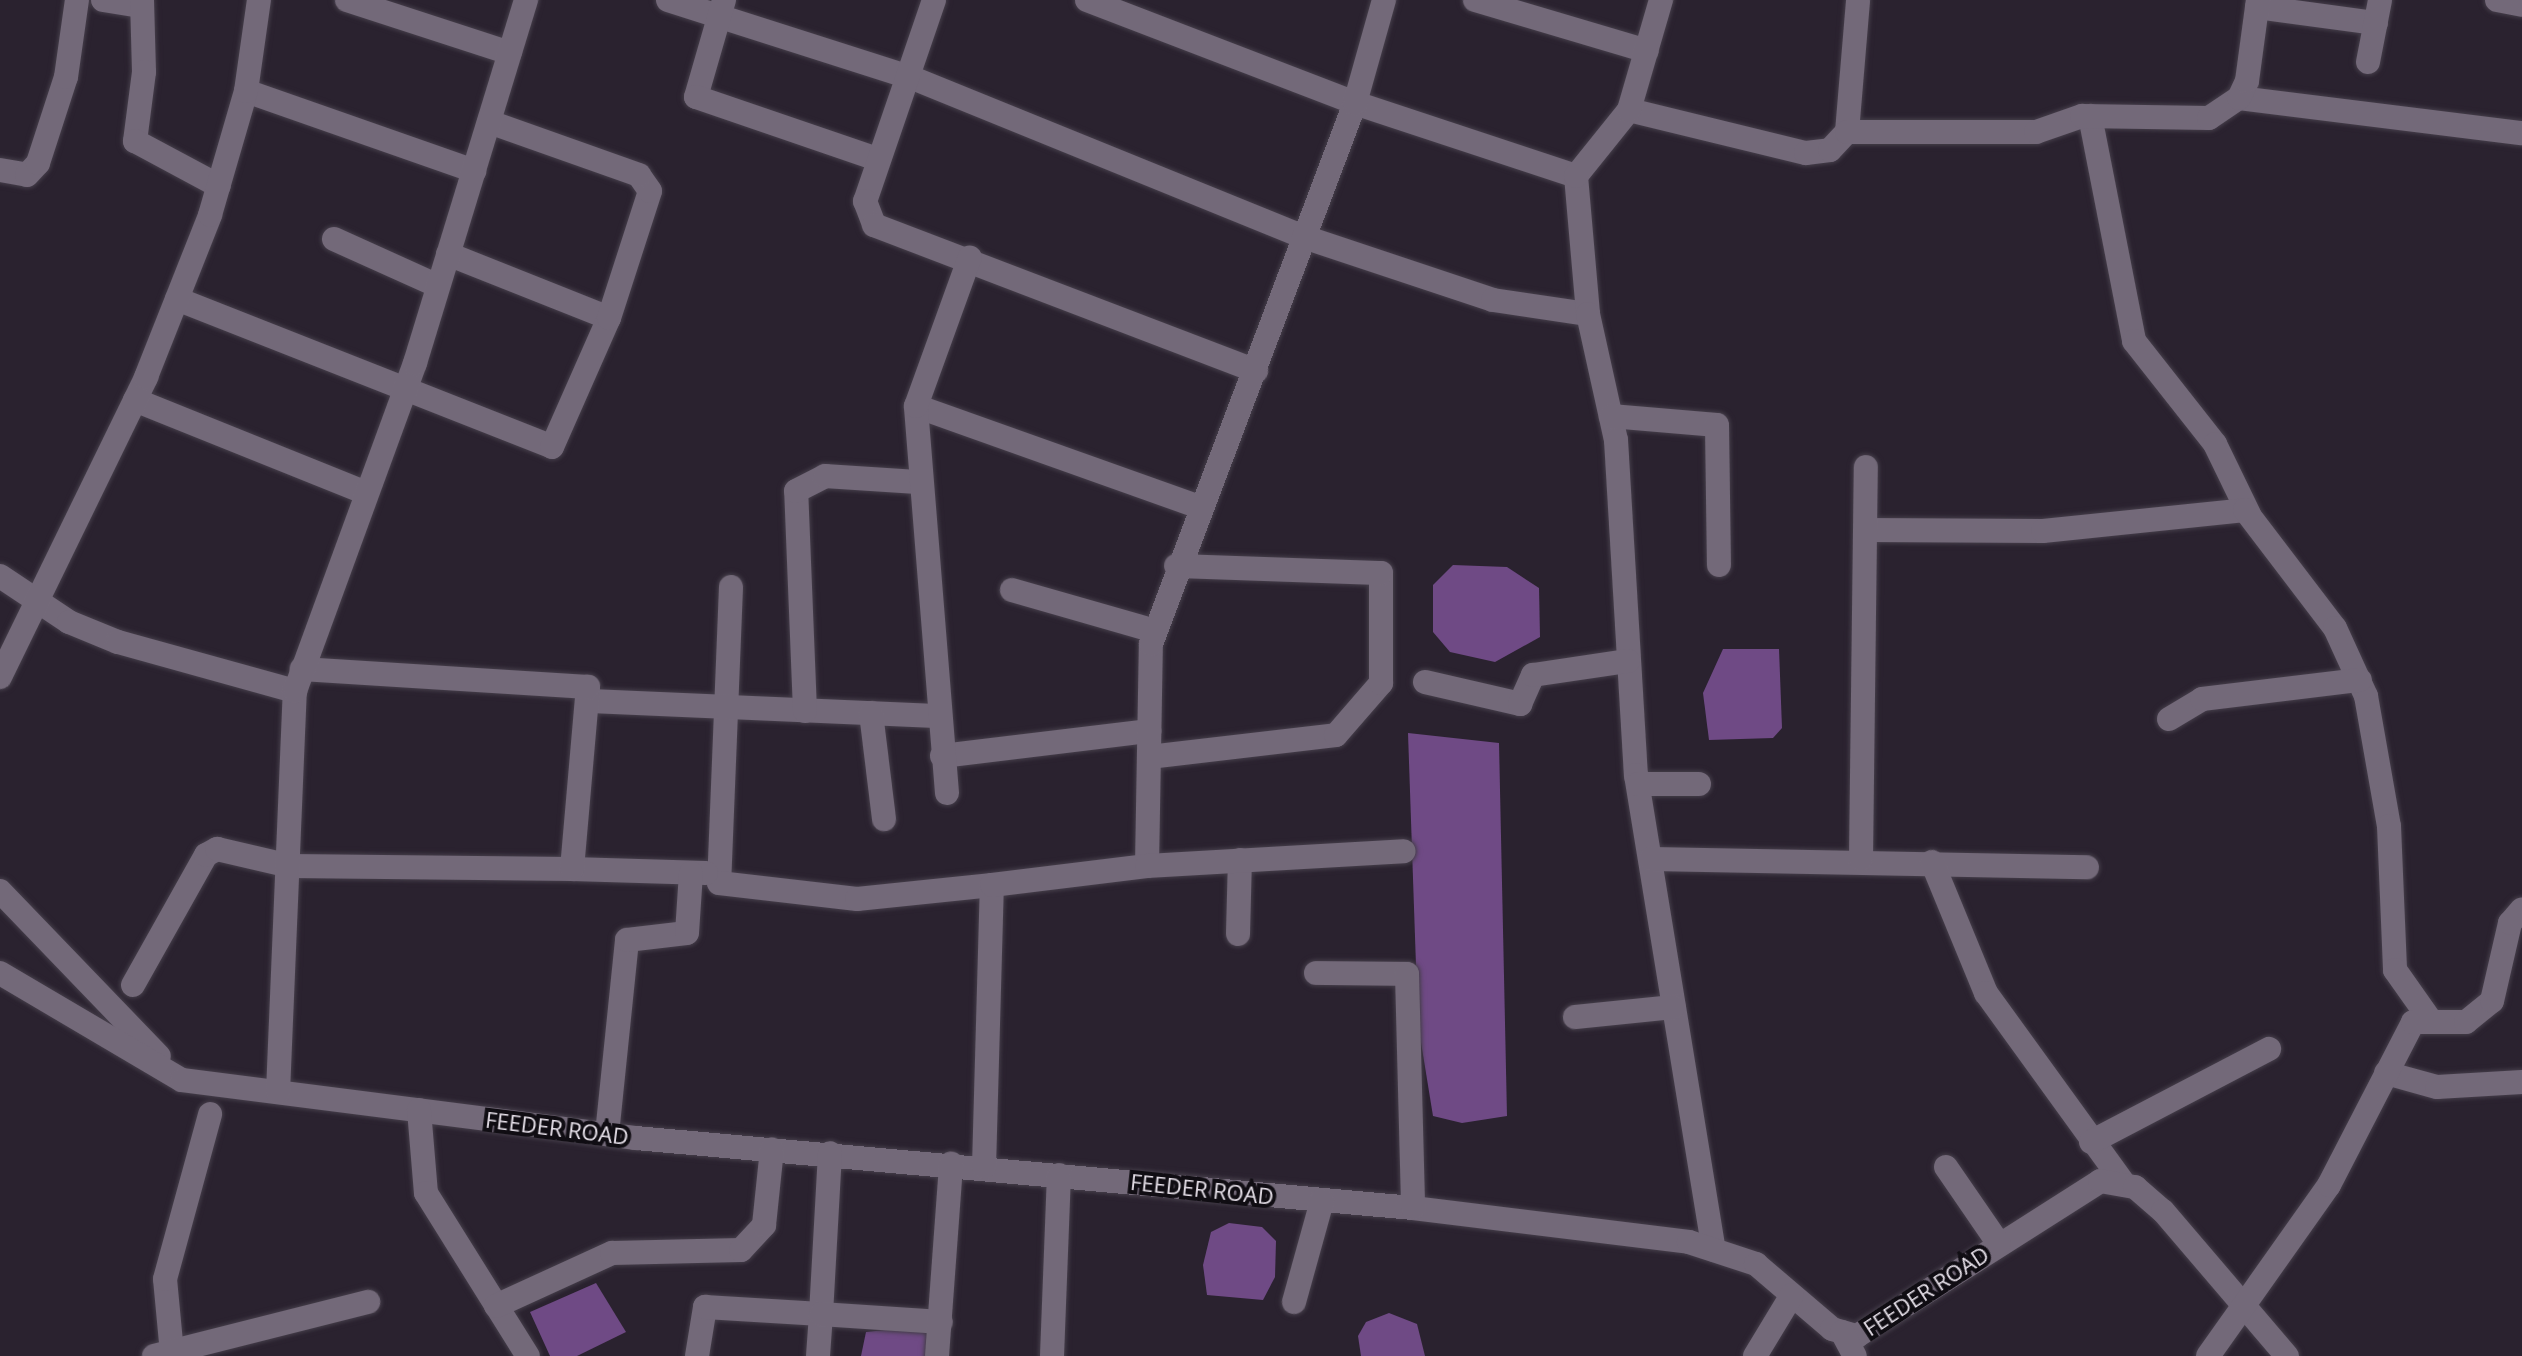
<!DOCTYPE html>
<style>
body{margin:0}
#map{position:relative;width:2522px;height:1356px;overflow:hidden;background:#2a222f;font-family:"Open Sans",sans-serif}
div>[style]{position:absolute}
.water>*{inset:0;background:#6f4a85}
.roads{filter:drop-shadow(0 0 2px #453e4a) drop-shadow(0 0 2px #453e4a)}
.minor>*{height:24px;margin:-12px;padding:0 12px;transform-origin:12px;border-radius:12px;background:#736979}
span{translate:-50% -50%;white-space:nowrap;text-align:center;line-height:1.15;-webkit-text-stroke:8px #100d13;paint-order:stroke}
.street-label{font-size:22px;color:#e7e1ea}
</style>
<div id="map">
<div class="water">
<i style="clip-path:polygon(1453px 565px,1507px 567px,1539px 588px,1540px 637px,1495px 662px,1450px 652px,1433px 632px,1433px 585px)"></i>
<i style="clip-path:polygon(1723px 649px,1779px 649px,1782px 728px,1773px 738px,1709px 740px,1703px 693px)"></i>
<i style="clip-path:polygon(1408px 733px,1499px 743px,1507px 1116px,1462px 1123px,1433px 1116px,1418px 1024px)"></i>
<i style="clip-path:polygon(1229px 1223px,1262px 1227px,1276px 1241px,1275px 1277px,1263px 1300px,1207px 1295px,1203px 1265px,1211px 1232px)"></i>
<i style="clip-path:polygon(596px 1283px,626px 1332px,577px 1356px,550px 1356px,530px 1312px)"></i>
<i style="clip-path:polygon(1389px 1313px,1417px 1324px,1425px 1356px,1361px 1356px,1358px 1336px,1366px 1322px)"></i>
<i style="clip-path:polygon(904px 1328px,934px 1335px,940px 1356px,861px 1356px,866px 1332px)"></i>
</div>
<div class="roads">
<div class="minor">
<i style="left:103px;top:0;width:39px;rotate:9deg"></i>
<i style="left:142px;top:0;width:72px;rotate:88.4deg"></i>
<i style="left:144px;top:72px;width:70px;rotate:97.4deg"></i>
<i style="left:135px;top:141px;width:95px;rotate:28.2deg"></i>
<i style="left:347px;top:0;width:171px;rotate:18deg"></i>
<i style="left:668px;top:0;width:254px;rotate:17.7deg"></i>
<i style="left:910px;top:77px;width:425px;rotate:22.1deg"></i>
<i style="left:1304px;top:237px;width:199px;rotate:18.4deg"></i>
<i style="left:1493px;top:300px;width:96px;rotate:8.4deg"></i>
<i style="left:724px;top:0;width:101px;rotate:106.1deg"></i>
<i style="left:696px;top:97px;width:191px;rotate:18.9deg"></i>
<i style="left:934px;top:0;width:213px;rotate:108.9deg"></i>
<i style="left:865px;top:201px;width:26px;rotate:69deg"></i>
<i style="left:874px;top:225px;width:409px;rotate:20.9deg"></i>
<i style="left:1087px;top:0;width:287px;rotate:21deg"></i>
<i style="left:1355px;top:103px;width:233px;rotate:18.3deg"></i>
<i style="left:1576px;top:176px;width:139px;rotate:85deg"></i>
<i style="left:1588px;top:314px;width:129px;rotate:77.5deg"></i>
<i style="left:1616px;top:440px;width:336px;rotate:86.6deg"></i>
<i style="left:1636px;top:775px;width:481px;rotate:80.7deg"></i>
<i style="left:1475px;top:0;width:179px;rotate:16.5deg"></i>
<i style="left:2497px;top:0;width:25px;rotate:11deg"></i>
<i style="left:2257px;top:7px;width:120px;rotate:7.7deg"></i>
<i style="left:2368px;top:62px;width:63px;rotate:-79deg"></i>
<i style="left:246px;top:91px;width:242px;rotate:19.3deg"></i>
<i style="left:2239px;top:98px;width:285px;rotate:7.1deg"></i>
<i style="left:1629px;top:110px;width:182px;rotate:13.7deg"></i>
<i style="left:1806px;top:153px;width:24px;rotate:-7deg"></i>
<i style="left:1830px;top:150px;width:25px;rotate:-47deg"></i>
<i style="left:1847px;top:132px;width:132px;rotate:-85.2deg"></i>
<i style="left:2090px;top:116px;width:229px;rotate:78.9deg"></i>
<i style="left:2134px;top:341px;width:131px;rotate:51.8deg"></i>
<i style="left:2215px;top:444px;width:78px;rotate:64.1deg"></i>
<i style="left:1847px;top:132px;width:189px"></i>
<i style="left:2036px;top:132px;width:49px;rotate:-19.2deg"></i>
<i style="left:2082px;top:116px;width:127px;rotate:0.9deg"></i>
<i style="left:2209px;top:118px;width:36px;rotate:-34deg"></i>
<i style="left:2239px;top:98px;width:19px;rotate:-65deg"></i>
<i style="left:2247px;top:81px;width:82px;rotate:-82.3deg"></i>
<i style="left:0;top:170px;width:27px;rotate:10deg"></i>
<i style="left:27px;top:175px;width:16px;rotate:-47deg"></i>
<i style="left:38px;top:163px;width:90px;rotate:-72deg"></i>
<i style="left:66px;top:77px;width:78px;rotate:-81.9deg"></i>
<i style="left:1576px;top:176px;width:85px;rotate:-51.2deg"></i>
<i style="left:1629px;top:110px;width:115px;rotate:-73.8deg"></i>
<i style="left:334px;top:239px;width:114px;rotate:24.3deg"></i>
<i style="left:448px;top:254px;width:173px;rotate:21.7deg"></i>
<i style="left:177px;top:299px;width:403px;rotate:21.5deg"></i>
<i style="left:552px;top:447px;width:141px;rotate:-66.2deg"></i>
<i style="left:609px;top:318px;width:133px;rotate:-72.1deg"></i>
<i style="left:650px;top:191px;width:19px;rotate:-125deg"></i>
<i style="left:639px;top:175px;width:159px;rotate:-160.5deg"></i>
<i style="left:135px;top:400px;width:249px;rotate:21.9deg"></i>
<i style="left:916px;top:406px;width:301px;rotate:19.6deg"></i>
<i style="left:1611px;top:416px;width:106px;rotate:4.9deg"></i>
<i style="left:1717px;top:425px;width:140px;rotate:89.2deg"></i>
<i style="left:1866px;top:530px;width:177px;rotate:0.3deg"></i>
<i style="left:2043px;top:531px;width:203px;rotate:-5.9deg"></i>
<i style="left:2245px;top:510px;width:148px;rotate:52.7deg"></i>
<i style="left:2335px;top:628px;width:75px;rotate:65.5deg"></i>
<i style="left:2366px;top:696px;width:132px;rotate:80deg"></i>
<i style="left:2389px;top:826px;width:144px;rotate:87.6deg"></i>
<i style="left:2395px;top:970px;width:62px;rotate:54.8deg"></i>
<i style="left:0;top:576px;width:83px;rotate:33.7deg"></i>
<i style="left:69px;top:622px;width:53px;rotate:22.2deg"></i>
<i style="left:118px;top:642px;width:184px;rotate:15.5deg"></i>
<i style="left:731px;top:587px;width:296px;rotate:92.3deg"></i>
<i style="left:719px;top:883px;width:139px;rotate:6.6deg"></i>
<i style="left:857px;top:899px;width:136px;rotate:-5.9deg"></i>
<i style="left:1012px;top:590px;width:149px;rotate:16deg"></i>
<i style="left:0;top:677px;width:334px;rotate:-64deg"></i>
<i style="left:146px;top:377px;width:174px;rotate:-68.4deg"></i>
<i style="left:210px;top:215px;width:129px;rotate:-73.8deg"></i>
<i style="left:246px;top:91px;width:92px;rotate:-81.9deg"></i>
<i style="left:1425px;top:682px;width:98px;rotate:13deg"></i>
<i style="left:1520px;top:704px;width:32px;rotate:-66deg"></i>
<i style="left:1533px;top:675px;width:96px;rotate:-8.4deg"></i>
<i style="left:591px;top:701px;width:345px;rotate:2.5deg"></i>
<i style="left:805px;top:711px;width:220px;rotate:-92.3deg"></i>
<i style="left:796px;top:491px;width:33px;rotate:-27deg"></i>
<i style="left:825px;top:476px;width:92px;rotate:3.7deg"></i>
<i style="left:871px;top:713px;width:107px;rotate:83deg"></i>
<i style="left:2169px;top:719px;width:39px;rotate:-31deg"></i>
<i style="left:2202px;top:699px;width:159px;rotate:-6.9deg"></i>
<i style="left:942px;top:756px;width:209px;rotate:-6.9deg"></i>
<i style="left:1149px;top:757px;width:188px;rotate:-6.7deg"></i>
<i style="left:1336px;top:735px;width:69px;rotate:-49.1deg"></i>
<i style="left:1381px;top:683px;width:110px;rotate:-90deg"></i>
<i style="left:1381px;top:573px;width:205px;rotate:-178deg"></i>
<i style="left:1638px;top:784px;width:61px"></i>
<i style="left:947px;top:793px;width:388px;rotate:-94.6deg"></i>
<i style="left:916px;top:406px;width:158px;rotate:-70.1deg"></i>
<i style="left:1651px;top:859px;width:436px;rotate:1.1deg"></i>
<i style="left:1861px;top:859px;width:392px;rotate:-89.3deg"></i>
<i style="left:1932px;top:862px;width:142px;rotate:67.6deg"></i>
<i style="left:1986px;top:993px;width:237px;rotate:54.1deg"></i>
<i style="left:1147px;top:866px;width:222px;rotate:-89deg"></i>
<i style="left:1151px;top:644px;width:578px;rotate:-69.34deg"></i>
<i style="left:1355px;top:103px;width:107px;rotate:-74.3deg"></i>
<i style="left:572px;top:869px;width:134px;rotate:1.7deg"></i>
<i style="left:0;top:891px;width:229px;rotate:46.1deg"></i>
<i style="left:1238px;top:934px;width:74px;rotate:-88.5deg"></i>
<i style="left:0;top:973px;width:211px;rotate:30.5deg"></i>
<i style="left:182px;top:1080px;width:458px;rotate:7.3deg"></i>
<i style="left:636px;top:1138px;width:780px;rotate:5.15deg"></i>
<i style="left:1413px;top:1208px;width:278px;rotate:7deg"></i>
<i style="left:1689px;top:1242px;width:71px;rotate:18.2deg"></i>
<i style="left:1756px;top:1264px;width:100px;rotate:40.5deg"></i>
<i style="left:1832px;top:1329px;width:26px;rotate:16deg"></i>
<i style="left:1857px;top:1336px;width:288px;rotate:-32.5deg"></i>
<i style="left:2100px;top:1181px;width:36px;rotate:10deg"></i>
<i style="left:2135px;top:1187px;width:37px;rotate:41deg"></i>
<i style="left:2163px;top:1211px;width:191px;rotate:49.5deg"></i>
<i style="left:1316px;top:973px;width:91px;rotate:0.6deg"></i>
<i style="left:1407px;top:974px;width:234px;rotate:88.5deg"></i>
<i style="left:133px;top:985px;width:149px;rotate:-60.7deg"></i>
<i style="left:206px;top:855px;width:13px;rotate:-29deg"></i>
<i style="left:217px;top:849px;width:75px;rotate:13.1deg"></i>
<i style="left:290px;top:866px;width:282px;rotate:0.6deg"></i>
<i style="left:572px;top:869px;width:183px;rotate:-85deg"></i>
<i style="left:588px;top:687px;width:287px;rotate:-176.4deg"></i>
<i style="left:1575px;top:1017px;width:99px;rotate:-5.8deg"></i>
<i style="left:2386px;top:1073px;width:53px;rotate:15.4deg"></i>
<i style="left:2437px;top:1087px;width:85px;rotate:-3.4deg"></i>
<i style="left:278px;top:1092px;width:401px;rotate:-87.6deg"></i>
<i style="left:295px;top:691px;width:349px;rotate:-69.9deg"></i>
<i style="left:415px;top:363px;width:380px;rotate:-73deg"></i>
<i style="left:419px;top:1110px;width:83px;rotate:85.2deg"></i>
<i style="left:426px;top:1193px;width:192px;rotate:58deg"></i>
<i style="left:607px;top:1134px;width:195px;rotate:-84.1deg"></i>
<i style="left:627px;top:940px;width:60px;rotate:-6.7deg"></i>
<i style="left:687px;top:933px;width:60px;rotate:-86.2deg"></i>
<i style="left:2091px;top:1142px;width:201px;rotate:-27.6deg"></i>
<i style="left:984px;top:1167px;width:282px;rotate:-88.4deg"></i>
<i style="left:992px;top:885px;width:156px;rotate:-7deg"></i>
<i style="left:1147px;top:866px;width:257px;rotate:-3.3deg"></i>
<i style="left:1946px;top:1167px;width:93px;rotate:55.5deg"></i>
<i style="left:1294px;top:1302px;width:105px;rotate:-74.5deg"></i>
<i style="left:496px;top:1306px;width:128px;rotate:-24.6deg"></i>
<i style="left:612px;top:1253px;width:129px;rotate:-1.3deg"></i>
<i style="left:741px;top:1250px;width:34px;rotate:-47deg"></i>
<i style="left:764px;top:1225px;width:76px;rotate:-84deg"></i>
<i style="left:1842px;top:1332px;width:27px;rotate:62deg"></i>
<i style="left:172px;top:1353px;width:74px;rotate:-95.4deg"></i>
<i style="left:165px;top:1279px;width:171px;rotate:-74.7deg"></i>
<i style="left:154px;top:1356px;width:221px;rotate:-14.2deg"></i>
<i style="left:697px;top:1356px;width:50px;rotate:-80.7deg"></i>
<i style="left:705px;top:1307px;width:116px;rotate:3.5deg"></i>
<i style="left:821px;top:1314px;width:161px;rotate:-86.8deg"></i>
<i style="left:818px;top:1356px;width:42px;rotate:-85.9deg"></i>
<i style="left:821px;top:1314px;width:120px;rotate:3.8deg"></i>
<i style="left:937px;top:1356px;width:193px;rotate:-85.8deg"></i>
<i style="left:1052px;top:1356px;width:181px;rotate:-87.8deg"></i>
<i style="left:1755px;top:1356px;width:71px;rotate:-58.8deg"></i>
<i style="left:2208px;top:1356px;width:209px;rotate:-54.7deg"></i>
<i style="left:2329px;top:1185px;width:183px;rotate:-62.7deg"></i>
<i style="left:2413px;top:1022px;width:53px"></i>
<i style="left:2466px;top:1022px;width:33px;rotate:-39deg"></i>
<i style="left:2492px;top:1001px;width:80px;rotate:-77deg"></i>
<i style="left:2510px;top:923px;width:18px;rotate:-49deg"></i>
</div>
</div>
<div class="street-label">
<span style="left:557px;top:1128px;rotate:7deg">FEEDER ROAD</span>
<span style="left:1202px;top:1189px;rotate:6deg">FEEDER ROAD</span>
<span style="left:1926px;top:1291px;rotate:-33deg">FEEDER ROAD</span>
</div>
</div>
